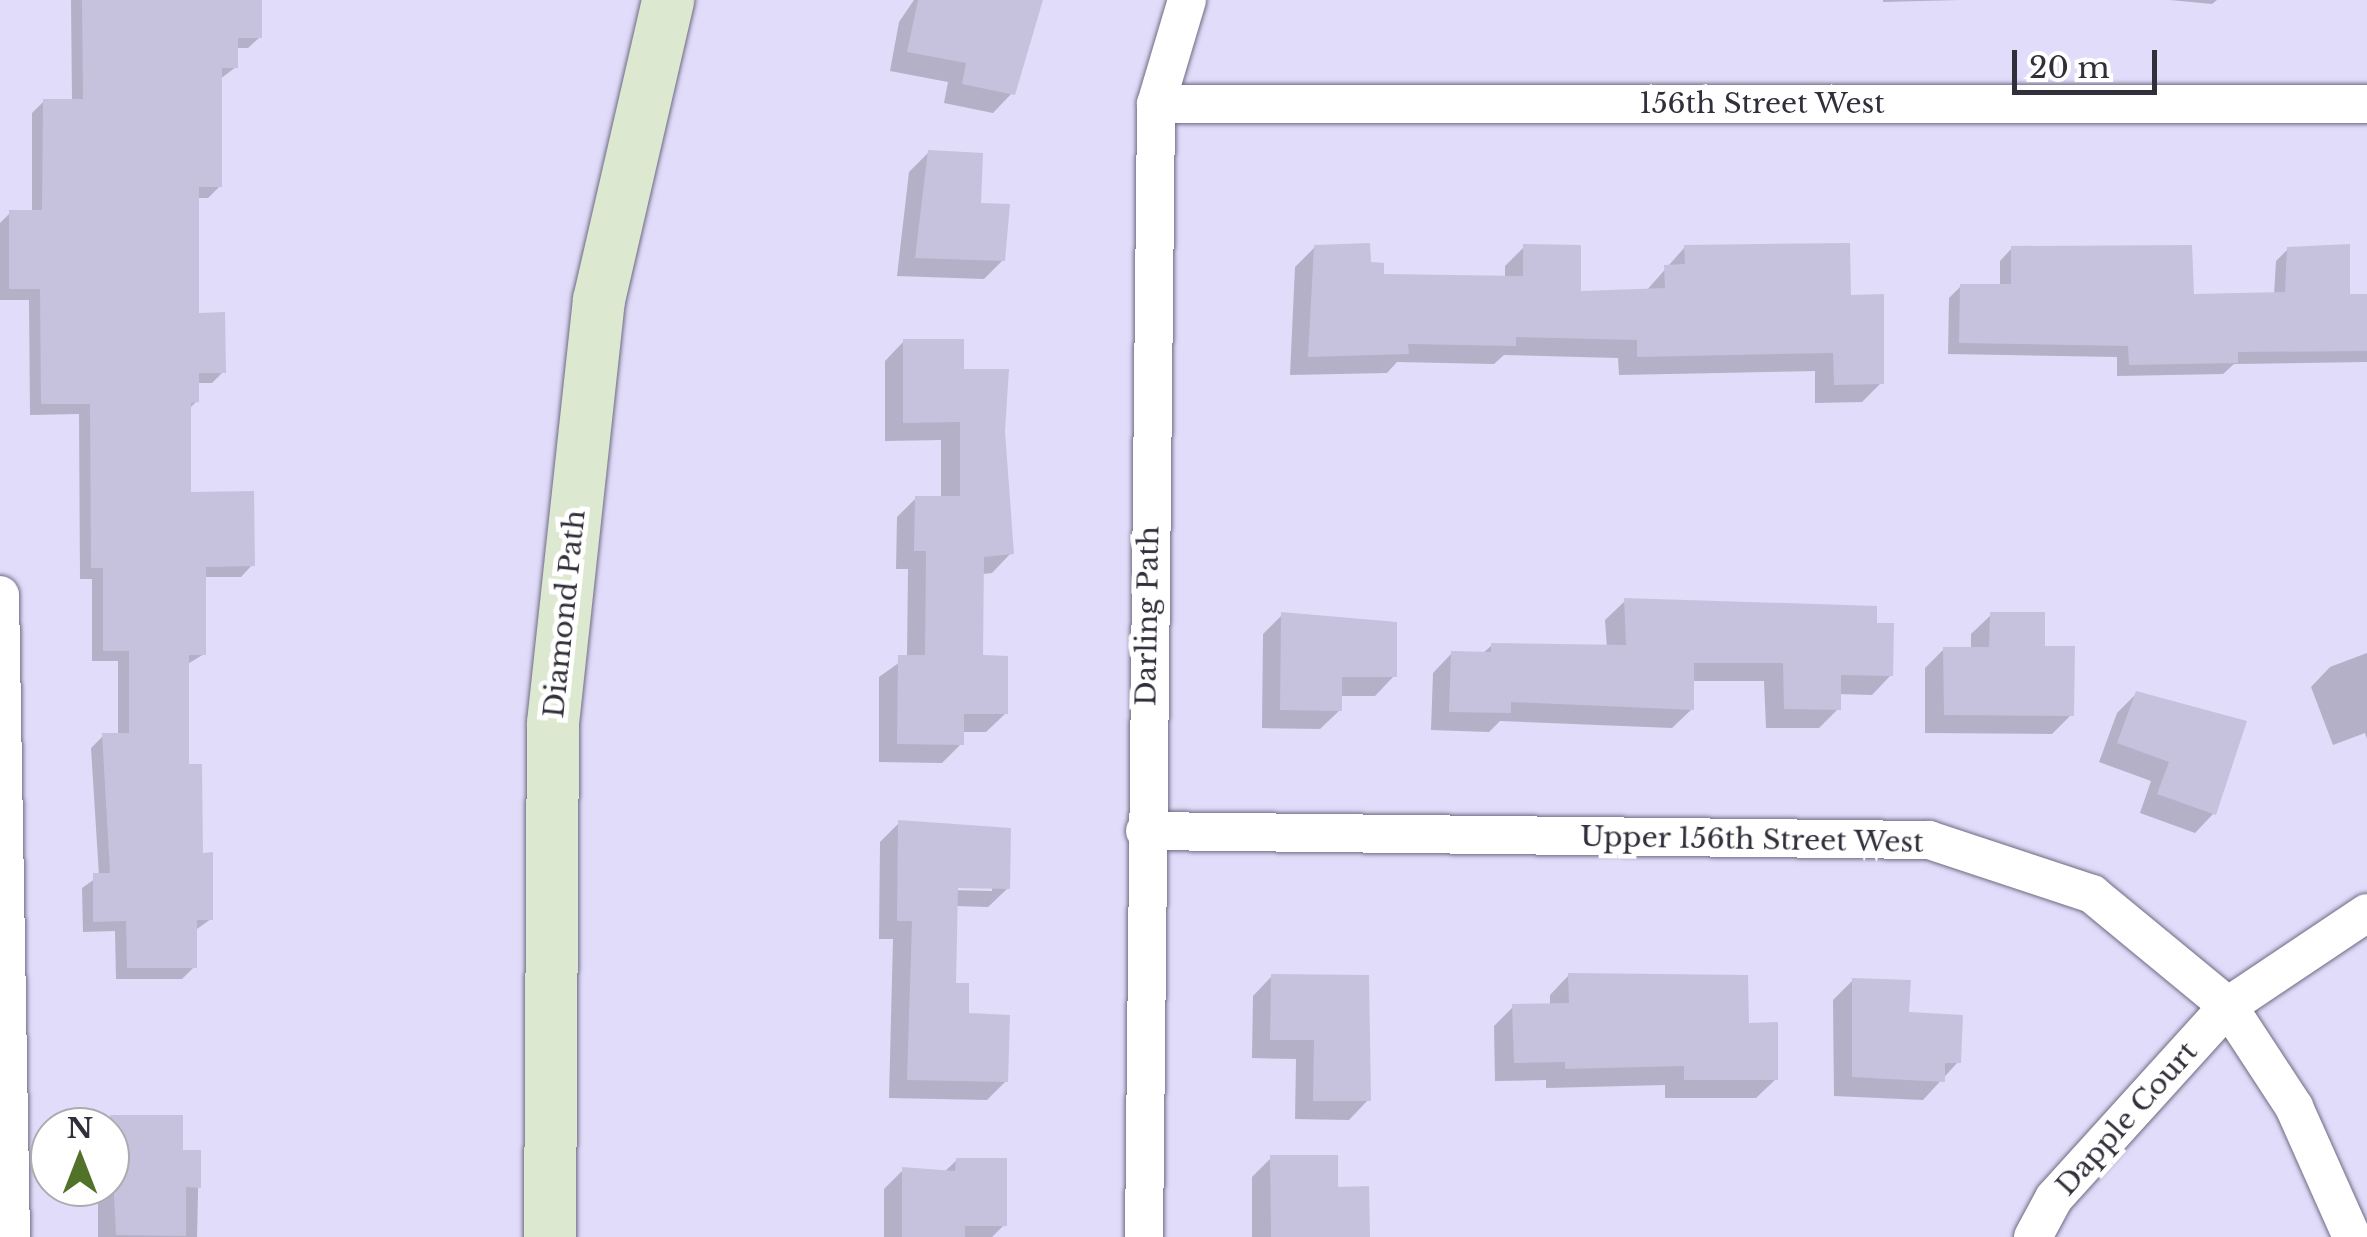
<!DOCTYPE html>
<style>
body{margin:0}
#map{position:relative;width:2367px;height:1237px;overflow:hidden;background:#e0dcf9;font-family:"Libre Baskerville",serif}
div>[style]{position:absolute}
.shadow>*{inset:0;background:#0003}
.building>*{inset:0;background:#c6c2de}
.roads{filter:drop-shadow(0 0 2px #6e6a83) drop-shadow(0 0 2px #6e6a83)}
.street>*{height:38px;margin:-19px;padding:0 19px;transform-origin:19px;border-radius:19px;background:#fff}
.secondary>*{height:52px;margin:-26px;padding:0 26px;transform-origin:26px;border-radius:26px;background:#dce8cf}
span{translate:-50% -50%;white-space:nowrap;text-align:center;line-height:1.15;-webkit-text-stroke:10px #fff;paint-order:stroke}
.street-label{font-size:28px;color:#302f3a}
.north{position:absolute;left:30px;top:1107px;width:100px;height:100px;box-sizing:border-box;background:#fff;border:2px solid #acacb0;border-radius:50%;rotate:0deg;font-size:28px;font-weight:700;line-height:40px;text-align:center;color:#302f3a}
.north::after{content:'';display:block;margin:auto;width:35px;height:45px;background:#507229;clip-path:polygon(50% 0,100% 100%,50% 72%,0 100%)}
.scale{position:absolute;left:2012px;top:50px;width:145px;height:45px;box-sizing:border-box;border:5px solid #302f3a;border-top:0;padding-left:12px;font-size:30px;line-height:35px;white-space:nowrap;color:#302f3a;-webkit-text-stroke:8px #fff;paint-order:stroke}
</style>
<div id="map">
<div class="shadow">
<i style="clip-path:polygon(71px 0,260px 0,260px 37px,248px 48px,236px 48px,236px 67px,220px 79px,220px 186px,208px 198px,197px 198px,197px 315px,223px 372px,212px 383px,197px 383px,197px 401px,189px 409px,189px 494px,252px 565px,241px 577px,204px 577px,204px 654px,186px 665px,186px 767px,211px 919px,194px 931px,194px 967px,182px 979px,116px 979px,115px 931px,83px 932px,82px 888px,99px 876px,91px 748px,103px 736px,118px 736px,118px 661px,92px 661px,92px 579px,80px 579px,79px 414px,30px 415px,29px 300px,0 300px,0 223px,10px 213px,32px 213px,32px 113px,44px 101px,72px 101px)"></i>
<i style="clip-path:polygon(914px 0,1017px 0,1012px 93px,993px 113px,944px 103px,948px 82px,890px 71px,899px 22px)"></i>
<i style="clip-path:polygon(1883px 0,1960px 0,1883px 2px)"></i>
<i style="clip-path:polygon(2170px 0,2217px 0,2212px 4px)"></i>
<i style="clip-path:polygon(928px 153px,979px 206px,1003px 260px,984px 279px,897px 276px,909px 172px)"></i>
<i style="clip-path:polygon(1315px 247px,1368px 264px,1381px 276px,1505px 278px,1505px 266px,1524px 247px,1578px 293px,1646px 291px,1685px 247px,1848px 297px,1882px 382px,1862px 402px,1815px 403px,1815px 371px,1619px 375px,1618px 358px,1504px 355px,1494px 364px,1397px 362px,1387px 373px,1290px 375px,1295px 267px)"></i>
<i style="clip-path:polygon(2012px 248px,2191px 297px,2274px 295px,2276px 261px,2288px 249px,2347px 296px,2367px 296px,2367px 362px,2234px 364px,2223px 374px,2117px 376px,2117px 357px,1948px 354px,1949px 298px,1961px 286px,2000px 287px,2000px 261px)"></i>
<i style="clip-path:polygon(904px 341px,962px 371px,1003px 431px,1011px 553px,992px 573px,982px 574px,980px 658px,1006px 713px,986px 732px,961px 732px,961px 744px,942px 763px,879px 762px,879px 677px,907px 657px,908px 569px,896px 569px,897px 517px,916px 498px,941px 498px,941px 440px,885px 441px,885px 361px)"></i>
<i style="clip-path:polygon(1625px 601px,1874px 625px,1891px 675px,1872px 695px,1838px 694px,1838px 709px,1819px 728px,1766px 728px,1764px 681px,1692px 681px,1692px 709px,1672px 728px,1500px 721px,1489px 732px,1431px 730px,1433px 673px,1452px 653px,1482px 654px,1492px 645px,1607px 648px,1605px 620px)"></i>
<i style="clip-path:polygon(1282px 615px,1394px 676px,1375px 696px,1340px 696px,1340px 710px,1320px 729px,1262px 728px,1263px 634px)"></i>
<i style="clip-path:polygon(1991px 615px,2042px 648px,2071px 715px,2052px 734px,1925px 733px,1925px 668px,1944px 649px,1971px 649px,1971px 634px)"></i>
<i style="clip-path:polygon(2367px 653px,2367px 739px,2365px 733px,2333px 745px,2311px 687px,2330px 667px)"></i>
<i style="clip-path:polygon(2136px 694px,2244px 723px,2214px 813px,2195px 833px,2140px 813px,2151px 781px,2099px 762px,2117px 713px)"></i>
<i style="clip-path:polygon(evenodd,899px 823px,1008px 888px,988px 907px,955px 906px,954px 985px,1006px 1081px,987px 1100px,889px 1098px,893px 939px,879px 939px,880px 842px,899px 823px,945px 885px,992px 886px,992px 891px,945px 890px,945px 885px)"></i>
<i style="clip-path:polygon(1569px 975px,1747px 1025px,1776px 1079px,1756px 1098px,1665px 1098px,1665px 1085px,1546px 1088px,1546px 1080px,1495px 1081px,1494px 1026px,1513px 1007px,1550px 1006px,1550px 995px)"></i>
<i style="clip-path:polygon(1272px 976px,1368px 1100px,1349px 1120px,1295px 1119px,1296px 1059px,1252px 1058px,1253px 996px)"></i>
<i style="clip-path:polygon(1853px 980px,1906px 1015px,1958px 1062px,1923px 1100px,1834px 1096px,1833px 1000px)"></i>
<i style="clip-path:polygon(110px 1118px,180px 1118px,180px 1152px,199px 1152px,197px 1237px,98px 1237px,98px 1202px,80px 1202px,80px 1187px,110px 1187px,110px 1127px,101px 1127px)"></i>
<i style="clip-path:polygon(1271px 1158px,1336px 1189px,1368px 1237px,1252px 1237px,1252px 1177px)"></i>
<i style="clip-path:polygon(957px 1160px,1004px 1225px,992px 1237px,884px 1237px,884px 1189px,903px 1170px,944px 1172px)"></i>
</div>
<div class="building">
<i style="clip-path:polygon(82px 0,262px 0,262px 38px,238px 38px,238px 68px,222px 68px,222px 187px,199px 187px,199px 313px,225px 312px,226px 373px,199px 373px,199px 402px,191px 403px,191px 492px,254px 491px,255px 566px,206px 567px,206px 655px,189px 655px,189px 764px,202px 764px,203px 853px,213px 852px,213px 920px,197px 920px,197px 968px,127px 968px,126px 921px,93px 922px,93px 873px,110px 873px,102px 733px,129px 733px,129px 651px,103px 651px,103px 568px,91px 568px,90px 404px,41px 404px,40px 289px,9px 289px,9px 210px,42px 210px,43px 99px,83px 99px)"></i>
<i style="clip-path:polygon(918px 0,1043px 0,1015px 95px,962px 84px,966px 63px,907px 52px)"></i>
<i style="clip-path:polygon(928px 150px,983px 153px,981px 203px,1010px 204px,1005px 261px,915px 258px)"></i>
<i style="clip-path:polygon(1370px 243px,1371px 262px,1384px 263px,1384px 274px,1523px 276px,1523px 244px,1581px 245px,1581px 291px,1665px 288px,1664px 265px,1685px 264px,1684px 245px,1850px 243px,1851px 295px,1884px 294px,1884px 384px,1834px 385px,1833px 353px,1637px 357px,1637px 340px,1516px 337px,1516px 346px,1408px 344px,1409px 354px,1308px 357px,1314px 245px)"></i>
<i style="clip-path:polygon(2350px 244px,2350px 294px,2367px 294px,2367px 351px,2238px 352px,2238px 363px,2129px 365px,2128px 346px,1959px 343px,1960px 284px,2011px 284px,2011px 246px,2192px 245px,2194px 294px,2285px 292px,2287px 247px)"></i>
<i style="clip-path:polygon(903px 339px,964px 339px,964px 369px,1009px 369px,1005px 431px,1014px 554px,984px 557px,983px 655px,1008px 656px,1008px 714px,964px 714px,964px 745px,897px 744px,898px 655px,925px 655px,926px 551px,914px 551px,915px 496px,960px 496px,960px 422px,903px 423px)"></i>
<i style="clip-path:polygon(1624px 598px,1877px 606px,1877px 623px,1894px 623px,1893px 676px,1841px 675px,1841px 710px,1784px 709px,1783px 663px,1694px 663px,1694px 710px,1511px 702px,1511px 713px,1449px 712px,1451px 651px,1491px 652px,1491px 643px,1626px 645px)"></i>
<i style="clip-path:polygon(1281px 612px,1397px 622px,1397px 677px,1342px 677px,1342px 711px,1280px 710px)"></i>
<i style="clip-path:polygon(1990px 612px,2045px 612px,2045px 646px,2075px 646px,2074px 716px,1944px 715px,1943px 647px,1989px 647px)"></i>
<i style="clip-path:polygon(2136px 691px,2247px 721px,2216px 815px,2157px 794px,2169px 762px,2117px 743px)"></i>
<i style="clip-path:polygon(898px 820px,1011px 828px,1010px 889px,958px 888px,956px 983px,969px 983px,969px 1013px,1010px 1015px,1008px 1082px,907px 1080px,912px 921px,897px 921px)"></i>
<i style="clip-path:polygon(1568px 973px,1748px 975px,1749px 1023px,1778px 1022px,1778px 1080px,1684px 1080px,1684px 1066px,1565px 1069px,1565px 1062px,1514px 1063px,1512px 1004px,1569px 1003px)"></i>
<i style="clip-path:polygon(1271px 974px,1369px 975px,1371px 1101px,1313px 1101px,1314px 1040px,1270px 1040px)"></i>
<i style="clip-path:polygon(1852px 978px,1911px 980px,1909px 1012px,1963px 1015px,1961px 1063px,1945px 1063px,1945px 1082px,1852px 1077px)"></i>
<i style="clip-path:polygon(110px 1115px,183px 1115px,183px 1150px,201px 1150px,201px 1188px,186px 1187px,186px 1236px,116px 1235px)"></i>
<i style="clip-path:polygon(1270px 1155px,1338px 1155px,1338px 1187px,1369px 1186px,1370px 1237px,1271px 1237px)"></i>
<i style="clip-path:polygon(956px 1158px,1007px 1158px,1007px 1226px,965px 1226px,965px 1237px,902px 1237px,902px 1167px,955px 1171px)"></i>
</div>
<div class="roads">
<div class="street">
<i style="left:1156px;top:104px;width:1211px"></i>
<i style="left:0;top:595px;width:642px;rotate:89.02deg"></i>
<i style="left:1145px;top:831px;width:784px;rotate:0.66deg"></i>
<i style="left:1929px;top:840px;width:172px;rotate:18.3deg"></i>
<i style="left:2092px;top:894px;width:176px;rotate:39.5deg"></i>
<i style="left:2228px;top:1006px;width:121px;rotate:56.8deg"></i>
<i style="left:2294px;top:1107px;width:142px;rotate:66deg"></i>
<i style="left:1144px;top:1237px;width:1133px;rotate:-89.39deg"></i>
<i style="left:1156px;top:104px;width:109px;rotate:-73.4deg"></i>
<i style="left:2033px;top:1237px;width:44px;rotate:-61.7deg"></i>
<i style="left:2054px;top:1198px;width:259px;rotate:-47.8deg"></i>
<i style="left:2228px;top:1006px;width:167px;rotate:-33.8deg"></i>
</div>
<div class="secondary">
<i style="left:550px;top:1237px;width:514px;rotate:-89.67deg"></i>
<i style="left:553px;top:723px;width:425px;rotate:-83.8deg"></i>
<i style="left:599px;top:300px;width:308px;rotate:-77deg"></i>
</div>
</div>
<div class="street-label">
<span style="left:1762px;top:104px">156th Street West</span>
<span style="left:565px;top:614px;rotate:-84deg">Diamond Path</span>
<span style="left:1148px;top:616px;rotate:-89deg">Darling Path</span>
<span style="left:1752px;top:840px;rotate:1deg">Upper 156th Street West</span>
<span style="left:2127px;top:1119px;rotate:-48deg">Dapple Court</span>
</div>
<div class="north">N</div>
<div class="scale">20 m</div>
</div>
